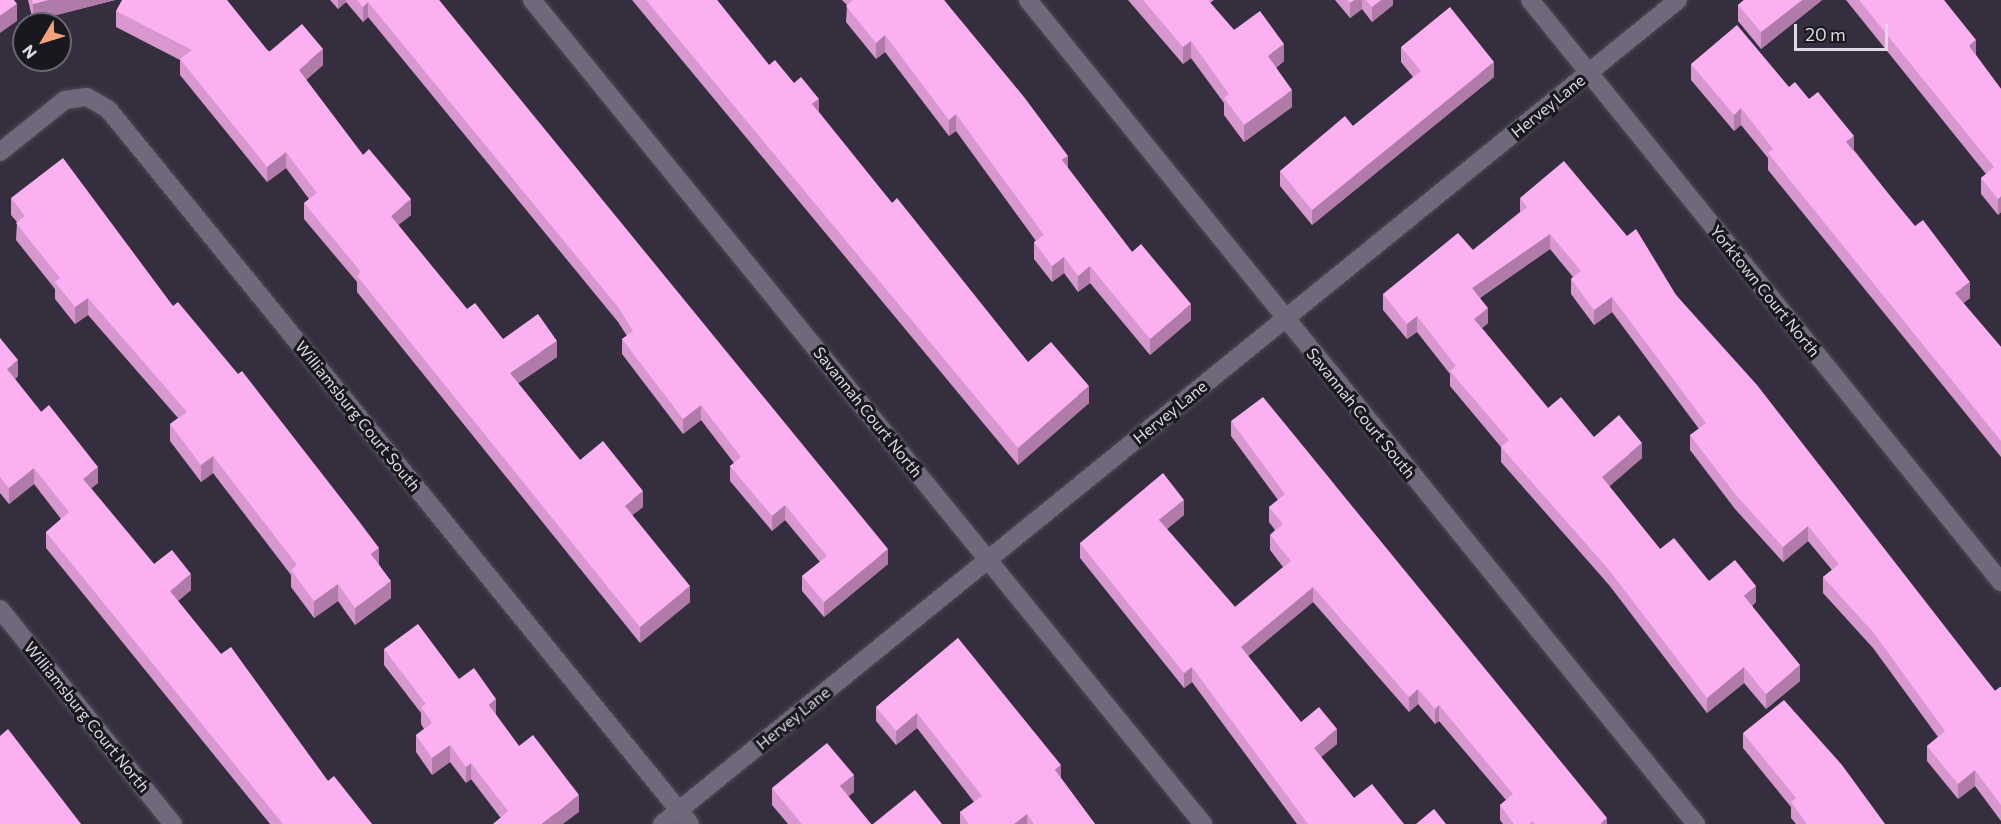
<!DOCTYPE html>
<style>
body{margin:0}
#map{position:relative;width:2001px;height:824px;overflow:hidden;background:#342e3e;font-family:Commissioner,sans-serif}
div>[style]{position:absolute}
.roads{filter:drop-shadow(0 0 2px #4e4956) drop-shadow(0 0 2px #4e4956)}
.minor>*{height:18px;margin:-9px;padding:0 9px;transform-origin:9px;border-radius:9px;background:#70697b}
.wall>*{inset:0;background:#d897cf}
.shaded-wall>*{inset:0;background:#b07ba9}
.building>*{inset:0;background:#fbb0f1}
span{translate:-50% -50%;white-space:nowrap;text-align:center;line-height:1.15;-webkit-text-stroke:6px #1a181f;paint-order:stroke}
.street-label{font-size:16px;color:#dedae5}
.north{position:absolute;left:12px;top:12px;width:60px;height:60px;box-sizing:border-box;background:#1a181f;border:2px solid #68666e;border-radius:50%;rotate:232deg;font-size:16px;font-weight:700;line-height:24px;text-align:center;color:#dedae5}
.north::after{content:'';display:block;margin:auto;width:21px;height:27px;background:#f0a27a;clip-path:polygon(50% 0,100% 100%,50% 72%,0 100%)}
.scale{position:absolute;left:1794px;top:24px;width:94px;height:27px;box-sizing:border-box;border:3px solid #dedae5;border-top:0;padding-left:8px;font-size:18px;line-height:21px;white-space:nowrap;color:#dedae5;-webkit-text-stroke:4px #1a181f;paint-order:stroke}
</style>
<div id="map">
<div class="roads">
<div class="minor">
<i style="left:532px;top:0;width:1063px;rotate:50.84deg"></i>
<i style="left:1028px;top:0;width:1061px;rotate:50.97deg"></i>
<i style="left:1530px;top:0;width:749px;rotate:51.02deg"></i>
<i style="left:0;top:152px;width:83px;rotate:-38.7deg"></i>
<i style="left:65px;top:100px;width:22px;rotate:-8deg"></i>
<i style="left:87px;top:97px;width:24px;rotate:30deg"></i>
<i style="left:108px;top:109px;width:922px;rotate:50.85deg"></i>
<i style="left:0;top:609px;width:276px;rotate:51.2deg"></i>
<i style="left:662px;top:824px;width:1308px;rotate:-39.04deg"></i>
</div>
</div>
<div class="wall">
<i style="clip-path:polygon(28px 0,115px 0,33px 21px)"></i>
<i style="clip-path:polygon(330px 0,439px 0,888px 564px,824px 617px,802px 591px,802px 576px,820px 562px,785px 520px,772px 531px,730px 481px,730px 466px,734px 463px,701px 420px,683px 434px,622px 354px,622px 339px,627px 336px,618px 322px,368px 17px,363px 22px,346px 2px,338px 9px)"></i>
<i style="clip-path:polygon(632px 0,717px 0,769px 65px,794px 83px,819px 112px,892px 203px,1028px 362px,1089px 403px,1018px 465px)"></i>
<i style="clip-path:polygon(842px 0,944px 0,1068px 168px,1132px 252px,1191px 320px,1150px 355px,1090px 283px,1078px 292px,1064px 273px,1052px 282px,1034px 259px,1034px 242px,1036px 241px,956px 131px,949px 136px,885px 52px,876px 59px,846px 22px,847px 5px)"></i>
<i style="clip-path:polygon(1128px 0,1214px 0,1210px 3px,1234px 30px,1284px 61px,1276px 68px,1292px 107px,1244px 142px,1224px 115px,1224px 103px,1191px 58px,1183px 64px)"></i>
<i style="clip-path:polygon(1335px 0,1393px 0,1393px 5px,1372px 22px,1362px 9px,1350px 18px)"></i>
<i style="clip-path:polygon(1744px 0,1822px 0,1761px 49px,1738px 21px,1738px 5px)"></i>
<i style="clip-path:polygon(1846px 0,1944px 0,1976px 55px,2001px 89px,2001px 212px,1998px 215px,1981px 194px,1981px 178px,1986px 174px)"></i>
<i style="clip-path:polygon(116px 11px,323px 65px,306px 80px,363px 155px,411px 215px,398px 225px,467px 309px,503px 339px,557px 357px,518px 383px,580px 460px,643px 507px,632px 515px,690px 602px,640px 643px,357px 292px,357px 282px,304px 219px,304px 203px,309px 199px,286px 168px,267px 182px,180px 75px,180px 60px,116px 27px)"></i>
<i style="clip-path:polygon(1401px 47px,1494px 77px,1312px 225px,1280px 186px,1280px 171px,1353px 126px,1413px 77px,1401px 62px)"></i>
<i style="clip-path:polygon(1691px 64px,1789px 87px,1809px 99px,1854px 150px,1970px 298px,1963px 303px,2001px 347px,2001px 457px,1768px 170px,1768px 158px,1741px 125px,1734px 131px,1691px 80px)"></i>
<i style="clip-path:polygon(11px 198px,173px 306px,379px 564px,391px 598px,355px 625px,338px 601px,314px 618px,291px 587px,291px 575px,213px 473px,201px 482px,170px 441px,170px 424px,178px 418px,88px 315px,75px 324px,55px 299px,55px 289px,16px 240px,17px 222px,11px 215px)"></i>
<i style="clip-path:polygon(1520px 198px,1676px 295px,1995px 691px,2001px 687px,2001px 821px,1975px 786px,1958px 799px,1927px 761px,1927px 746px,1938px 737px,1873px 648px,1823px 593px,1823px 577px,1832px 570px,1808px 541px,1783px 562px,1735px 509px,1690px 450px,1690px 435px,1699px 429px,1612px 312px,1594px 325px,1571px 294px,1571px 279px,1573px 277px,1550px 249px,1480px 298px,1488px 323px,1482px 328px,1548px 408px,1594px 437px,1642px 458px,1609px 486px,1660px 549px,1709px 581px,1756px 602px,1752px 606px,1800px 681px,1766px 709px,1744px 683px,1707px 713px,1609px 585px,1501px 462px,1501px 447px,1450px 386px,1450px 374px,1417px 332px,1407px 339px,1383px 310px,1383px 294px,1473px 250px,1520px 212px)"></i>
<i style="clip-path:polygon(0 338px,18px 376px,15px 379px,98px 483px,91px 488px,154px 564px,191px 590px,178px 601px,221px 654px,328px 781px,372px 824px,270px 824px,46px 548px,46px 532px,61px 519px,34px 484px,9px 504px,0 493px)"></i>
<i style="clip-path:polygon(1231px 421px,1607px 824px,1503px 824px,1500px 820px,1500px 805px,1506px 800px,1439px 721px,1435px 724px,1418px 704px,1409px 712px,1313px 602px,1248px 656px,1301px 722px,1337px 744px,1321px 757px,1354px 798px,1404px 824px,1297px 824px,1192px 682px,1184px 688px,1080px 558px,1080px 543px,1184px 515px,1167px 529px,1235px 607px,1283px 567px,1270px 550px,1270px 535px,1275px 530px,1269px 522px,1269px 507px,1278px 500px,1231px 436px)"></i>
<i style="clip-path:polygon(958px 638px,1061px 778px,1095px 824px,960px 824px,960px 812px,974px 802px,917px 728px,896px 745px,876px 721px,876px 707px)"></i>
<i style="clip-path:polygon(384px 649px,459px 679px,496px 715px,519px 746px,579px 812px,500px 817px,471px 779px,466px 783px,450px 762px,432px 775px,416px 752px,416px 735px,424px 729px,421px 724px,421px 713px,384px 665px)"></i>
<i style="clip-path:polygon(1743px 733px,1885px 824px,1796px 824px,1791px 818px,1791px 807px,1743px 748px)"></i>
<i style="clip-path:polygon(772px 788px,854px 792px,848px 796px,871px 824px,788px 824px,772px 805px)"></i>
</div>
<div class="shaded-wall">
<i style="clip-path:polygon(48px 0,115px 0,33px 21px,33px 4px)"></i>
<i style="clip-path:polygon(338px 0,346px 0,346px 2px,338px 9px)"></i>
<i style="clip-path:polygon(1354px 0,1362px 0,1362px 9px,1350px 18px,1350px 3px)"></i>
<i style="clip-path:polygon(1381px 0,1393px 0,1393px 5px,1372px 22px,1372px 7px)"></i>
<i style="clip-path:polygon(1802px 0,1822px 0,1761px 49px,1761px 32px)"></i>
<i style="clip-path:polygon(368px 2px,368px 17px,363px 22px,363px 7px)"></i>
<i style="clip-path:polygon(17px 4px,17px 21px,0 33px,0 16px)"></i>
<i style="clip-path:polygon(885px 35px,885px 52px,876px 59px,876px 43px)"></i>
<i style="clip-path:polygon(1976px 40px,1976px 56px,1969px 46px)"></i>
<i style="clip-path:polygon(1191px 41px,1191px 58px,1183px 64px,1183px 47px)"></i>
<i style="clip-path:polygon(1284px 44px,1284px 61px,1268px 73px,1268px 56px)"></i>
<i style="clip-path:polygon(323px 49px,323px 65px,299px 86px,299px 70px)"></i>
<i style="clip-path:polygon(1494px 62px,1494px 77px,1312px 225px,1312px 210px)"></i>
<i style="clip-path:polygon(1292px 90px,1292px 107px,1244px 142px,1244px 125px)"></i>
<i style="clip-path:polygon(819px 99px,819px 116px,812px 104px)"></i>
<i style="clip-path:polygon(1741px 108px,1741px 125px,1734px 131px,1734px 115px)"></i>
<i style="clip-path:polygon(956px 114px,956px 131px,949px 136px,949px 120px)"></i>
<i style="clip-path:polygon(1854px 136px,1854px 152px,1846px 142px)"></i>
<i style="clip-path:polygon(286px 152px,286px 168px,267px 182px,267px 167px)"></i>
<i style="clip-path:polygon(1068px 156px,1068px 172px,1062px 160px)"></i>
<i style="clip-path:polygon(2001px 196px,2001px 212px,1998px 215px,1998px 199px)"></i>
<i style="clip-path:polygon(411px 199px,411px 215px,391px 231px,391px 216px)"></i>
<i style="clip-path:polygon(1550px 234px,1550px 249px,1472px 303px,1472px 288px)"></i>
<i style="clip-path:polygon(1064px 257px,1064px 273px,1052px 282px,1052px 266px)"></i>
<i style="clip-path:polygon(1090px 266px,1090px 283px,1078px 292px,1078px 276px)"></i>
<i style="clip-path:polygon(1970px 282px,1970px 298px,1955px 310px,1955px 293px)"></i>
<i style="clip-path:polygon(1612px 297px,1612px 312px,1594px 325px,1594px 310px)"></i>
<i style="clip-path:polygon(88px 298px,88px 315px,75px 324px,75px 307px)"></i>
<i style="clip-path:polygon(1191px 304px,1191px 320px,1150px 355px,1150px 339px)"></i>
<i style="clip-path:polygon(1488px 308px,1488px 323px,1474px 335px,1474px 319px)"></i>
<i style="clip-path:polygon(1417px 316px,1417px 332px,1407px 339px,1407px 324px)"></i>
<i style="clip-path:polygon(557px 341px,557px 357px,510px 389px,510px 373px)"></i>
<i style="clip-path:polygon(18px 360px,18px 376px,7px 385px,7px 369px)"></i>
<i style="clip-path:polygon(1089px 386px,1089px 403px,1018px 465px,1018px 448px)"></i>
<i style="clip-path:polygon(701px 405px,701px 420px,683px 434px,683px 419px)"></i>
<i style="clip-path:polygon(1642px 443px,1642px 458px,1602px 493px,1602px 477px)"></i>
<i style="clip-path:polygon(213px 456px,213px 473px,201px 482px,201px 465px)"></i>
<i style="clip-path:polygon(98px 467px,98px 483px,83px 495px,83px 479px)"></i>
<i style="clip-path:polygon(34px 468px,34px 484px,9px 504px,9px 488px)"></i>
<i style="clip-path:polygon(643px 491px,643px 507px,625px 521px,625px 506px)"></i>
<i style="clip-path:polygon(1184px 500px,1184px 515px,1159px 535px,1159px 520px)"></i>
<i style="clip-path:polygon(785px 505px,785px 520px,772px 531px,772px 516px)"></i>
<i style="clip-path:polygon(1808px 526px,1808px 541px,1783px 562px,1783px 547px)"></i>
<i style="clip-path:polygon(379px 548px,379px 565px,371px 554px)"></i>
<i style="clip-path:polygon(888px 549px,888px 564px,824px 617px,824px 602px)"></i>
<i style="clip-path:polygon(191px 574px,191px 590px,170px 607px,170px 591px)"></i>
<i style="clip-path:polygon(391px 581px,391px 598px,355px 625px,355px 608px)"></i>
<i style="clip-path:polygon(338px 584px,338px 601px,314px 618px,314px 601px)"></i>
<i style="clip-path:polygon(690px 586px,690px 602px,640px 643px,640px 627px)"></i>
<i style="clip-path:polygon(1756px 586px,1756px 602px,1744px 612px,1744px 596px)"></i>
<i style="clip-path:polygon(1313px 587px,1313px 602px,1241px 662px,1241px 647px)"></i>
<i style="clip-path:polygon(1800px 665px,1800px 681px,1766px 709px,1766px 694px)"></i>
<i style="clip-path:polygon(1192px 667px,1192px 682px,1184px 688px,1184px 673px)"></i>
<i style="clip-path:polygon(1744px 667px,1744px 683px,1707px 713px,1707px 698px)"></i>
<i style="clip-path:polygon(1418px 689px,1418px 704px,1409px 712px,1409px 697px)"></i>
<i style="clip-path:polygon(496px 699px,496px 716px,489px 705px)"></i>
<i style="clip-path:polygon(1439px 705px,1439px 721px,1435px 724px,1435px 709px)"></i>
<i style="clip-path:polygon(917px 713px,917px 728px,896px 745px,896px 731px)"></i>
<i style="clip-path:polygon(1337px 729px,1337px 744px,1314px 763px,1314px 748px)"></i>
<i style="clip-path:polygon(450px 745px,450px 762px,432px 775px,432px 758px)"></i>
<i style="clip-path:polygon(471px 763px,471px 779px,466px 783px,466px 767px)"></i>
<i style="clip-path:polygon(1061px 765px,1061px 780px,1055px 770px)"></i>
<i style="clip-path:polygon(1975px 770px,1975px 786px,1958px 799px,1958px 784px)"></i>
<i style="clip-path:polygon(854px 775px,854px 792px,840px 803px,840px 786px)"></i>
<i style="clip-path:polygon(579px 795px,579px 812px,563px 824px,542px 824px)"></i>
<i style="clip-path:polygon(1027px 814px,1027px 824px,1014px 824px)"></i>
<i style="clip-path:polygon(1607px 818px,1607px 824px,1601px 824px,1601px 823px)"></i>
</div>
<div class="building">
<i style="clip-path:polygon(0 0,14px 0,17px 4px,0 16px)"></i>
<i style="clip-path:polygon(32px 0,48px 0,33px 4px)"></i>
<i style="clip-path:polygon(122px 0,227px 0,269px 52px,302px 24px,323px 49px,299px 70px,363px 155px,369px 149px,411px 199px,391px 216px,467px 309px,475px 303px,503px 339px,538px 314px,557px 341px,510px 373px,580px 460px,603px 441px,643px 491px,625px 506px,690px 586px,640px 627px,357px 276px,361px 272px,304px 203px,317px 193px,286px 152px,267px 167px,180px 59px,192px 50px,116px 11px)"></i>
<i style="clip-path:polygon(357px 0,439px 0,888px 549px,824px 602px,802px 576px,827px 556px,785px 505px,772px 516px,730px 466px,741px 457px,701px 405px,683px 419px,622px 339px,633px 331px,618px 307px,368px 2px,363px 7px)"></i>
<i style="clip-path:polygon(646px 0,717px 0,769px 65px,775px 60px,794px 83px,801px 77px,819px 99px,812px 104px,892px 203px,897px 198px,1028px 362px,1051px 342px,1089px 386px,1018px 448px)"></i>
<i style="clip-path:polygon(853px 0,944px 0,1024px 97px,1068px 156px,1062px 160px,1132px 252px,1141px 244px,1191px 304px,1150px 339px,1090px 266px,1078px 276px,1064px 257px,1052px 266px,1034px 242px,1044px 235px,956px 114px,949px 120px,885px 35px,876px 43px,846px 6px)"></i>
<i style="clip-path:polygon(1143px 0,1208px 0,1234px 30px,1260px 11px,1284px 44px,1268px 56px,1292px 90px,1244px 125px,1224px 98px,1229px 94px,1191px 41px,1183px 47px)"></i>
<i style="clip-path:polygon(1347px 0,1354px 0,1350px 3px)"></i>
<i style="clip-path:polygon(1366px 0,1381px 0,1372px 7px)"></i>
<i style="clip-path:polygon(1744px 0,1802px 0,1761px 32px,1738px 5px)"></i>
<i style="clip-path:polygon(1859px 0,1944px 0,1976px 40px,1969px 46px,2001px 89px,2001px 196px,1998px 199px,1981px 178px,1994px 167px)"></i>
<i style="clip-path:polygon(1450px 7px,1494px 62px,1312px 210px,1280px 171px,1345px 116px,1353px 126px,1421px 71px,1401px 47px)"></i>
<i style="clip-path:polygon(1737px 25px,1789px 87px,1795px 82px,1809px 99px,1818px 92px,1854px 136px,1846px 142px,1915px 226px,1923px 220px,1970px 282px,1955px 293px,2001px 347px,2001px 441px,1768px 153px,1773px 149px,1741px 108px,1734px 115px,1691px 64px)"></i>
<i style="clip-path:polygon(63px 158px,173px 306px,178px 302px,238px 374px,242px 371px,358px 520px,379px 548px,371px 554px,391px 581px,355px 608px,338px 584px,314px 601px,291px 570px,297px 565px,213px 456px,201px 465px,170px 424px,187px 412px,88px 298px,75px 307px,55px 282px,60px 278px,16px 223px,25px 216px,11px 198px)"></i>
<i style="clip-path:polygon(1564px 161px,1627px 236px,1636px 229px,1676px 295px,1757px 385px,1995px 691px,2000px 687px,2001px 687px,2001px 805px,1975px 770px,1958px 784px,1927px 746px,1945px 731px,1873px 632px,1823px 577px,1839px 564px,1808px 526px,1783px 547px,1735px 494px,1690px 435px,1706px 423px,1612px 297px,1594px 310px,1571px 279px,1581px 271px,1550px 234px,1472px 288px,1488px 308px,1474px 319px,1548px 408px,1561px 397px,1594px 437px,1619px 415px,1642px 443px,1602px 477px,1660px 549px,1674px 538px,1709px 581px,1735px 560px,1756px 586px,1744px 596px,1800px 665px,1766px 694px,1744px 667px,1707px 698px,1609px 570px,1501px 447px,1509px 440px,1450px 371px,1456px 366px,1417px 316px,1407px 324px,1383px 294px,1458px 233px,1473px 250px,1527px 207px,1520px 198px)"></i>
<i style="clip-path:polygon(0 338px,18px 360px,7px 369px,41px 412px,49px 405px,98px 467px,83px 479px,154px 564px,172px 550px,191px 574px,170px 591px,221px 654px,231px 647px,328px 781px,334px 776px,372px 824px,283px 824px,46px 532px,69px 512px,34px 468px,9px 488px,0 477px)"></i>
<i style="clip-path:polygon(1263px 397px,1607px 818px,1601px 823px,1601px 824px,1535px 824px,1533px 821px,1529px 824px,1514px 824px,1500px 805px,1513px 794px,1439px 705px,1435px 709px,1418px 689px,1409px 697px,1313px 587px,1241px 647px,1301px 722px,1319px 707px,1337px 729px,1314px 748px,1354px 798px,1372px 784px,1404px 824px,1308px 824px,1192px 667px,1184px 673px,1080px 543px,1163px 473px,1184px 500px,1159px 520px,1235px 607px,1291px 561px,1270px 535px,1283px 524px,1269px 507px,1285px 494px,1231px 421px)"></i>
<i style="clip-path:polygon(418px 624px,459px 679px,474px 668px,496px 699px,489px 705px,519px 746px,533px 735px,579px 795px,542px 824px,493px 824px,508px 811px,471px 763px,466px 767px,450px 745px,432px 758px,416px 735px,432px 723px,421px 707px,426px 704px,384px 649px)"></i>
<i style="clip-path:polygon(958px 638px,1061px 765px,1055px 770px,1095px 824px,1034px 824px,1027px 814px,1014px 824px,969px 824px,960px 812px,982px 796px,917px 713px,896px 731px,876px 707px)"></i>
<i style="clip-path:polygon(1784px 700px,1842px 765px,1885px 824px,1807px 824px,1791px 802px,1796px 798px,1743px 733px)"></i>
<i style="clip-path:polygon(8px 729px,81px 824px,0 824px,0 736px)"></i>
<i style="clip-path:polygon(827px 743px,854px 775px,840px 786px,871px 824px,802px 824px,772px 788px)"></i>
<i style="clip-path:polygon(915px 790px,942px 824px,873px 824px)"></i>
<i style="clip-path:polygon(1434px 809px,1446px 824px,1416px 824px)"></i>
</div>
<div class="street-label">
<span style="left:1548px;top:106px;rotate:-39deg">Hervey Lane</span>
<span style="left:1765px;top:291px;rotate:51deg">Yorktown Court North</span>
<span style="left:868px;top:412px;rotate:51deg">Savannah Court North</span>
<span style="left:1170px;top:412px;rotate:-39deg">Hervey Lane</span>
<span style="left:1361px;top:413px;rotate:51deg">Savannah Court South</span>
<span style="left:358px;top:416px;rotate:51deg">Williamsburg Court South</span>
<span style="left:87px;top:717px;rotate:51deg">Williamsburg Court North</span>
<span style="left:793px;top:718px;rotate:-39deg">Hervey Lane</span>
</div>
<div class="north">N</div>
<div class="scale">20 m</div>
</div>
